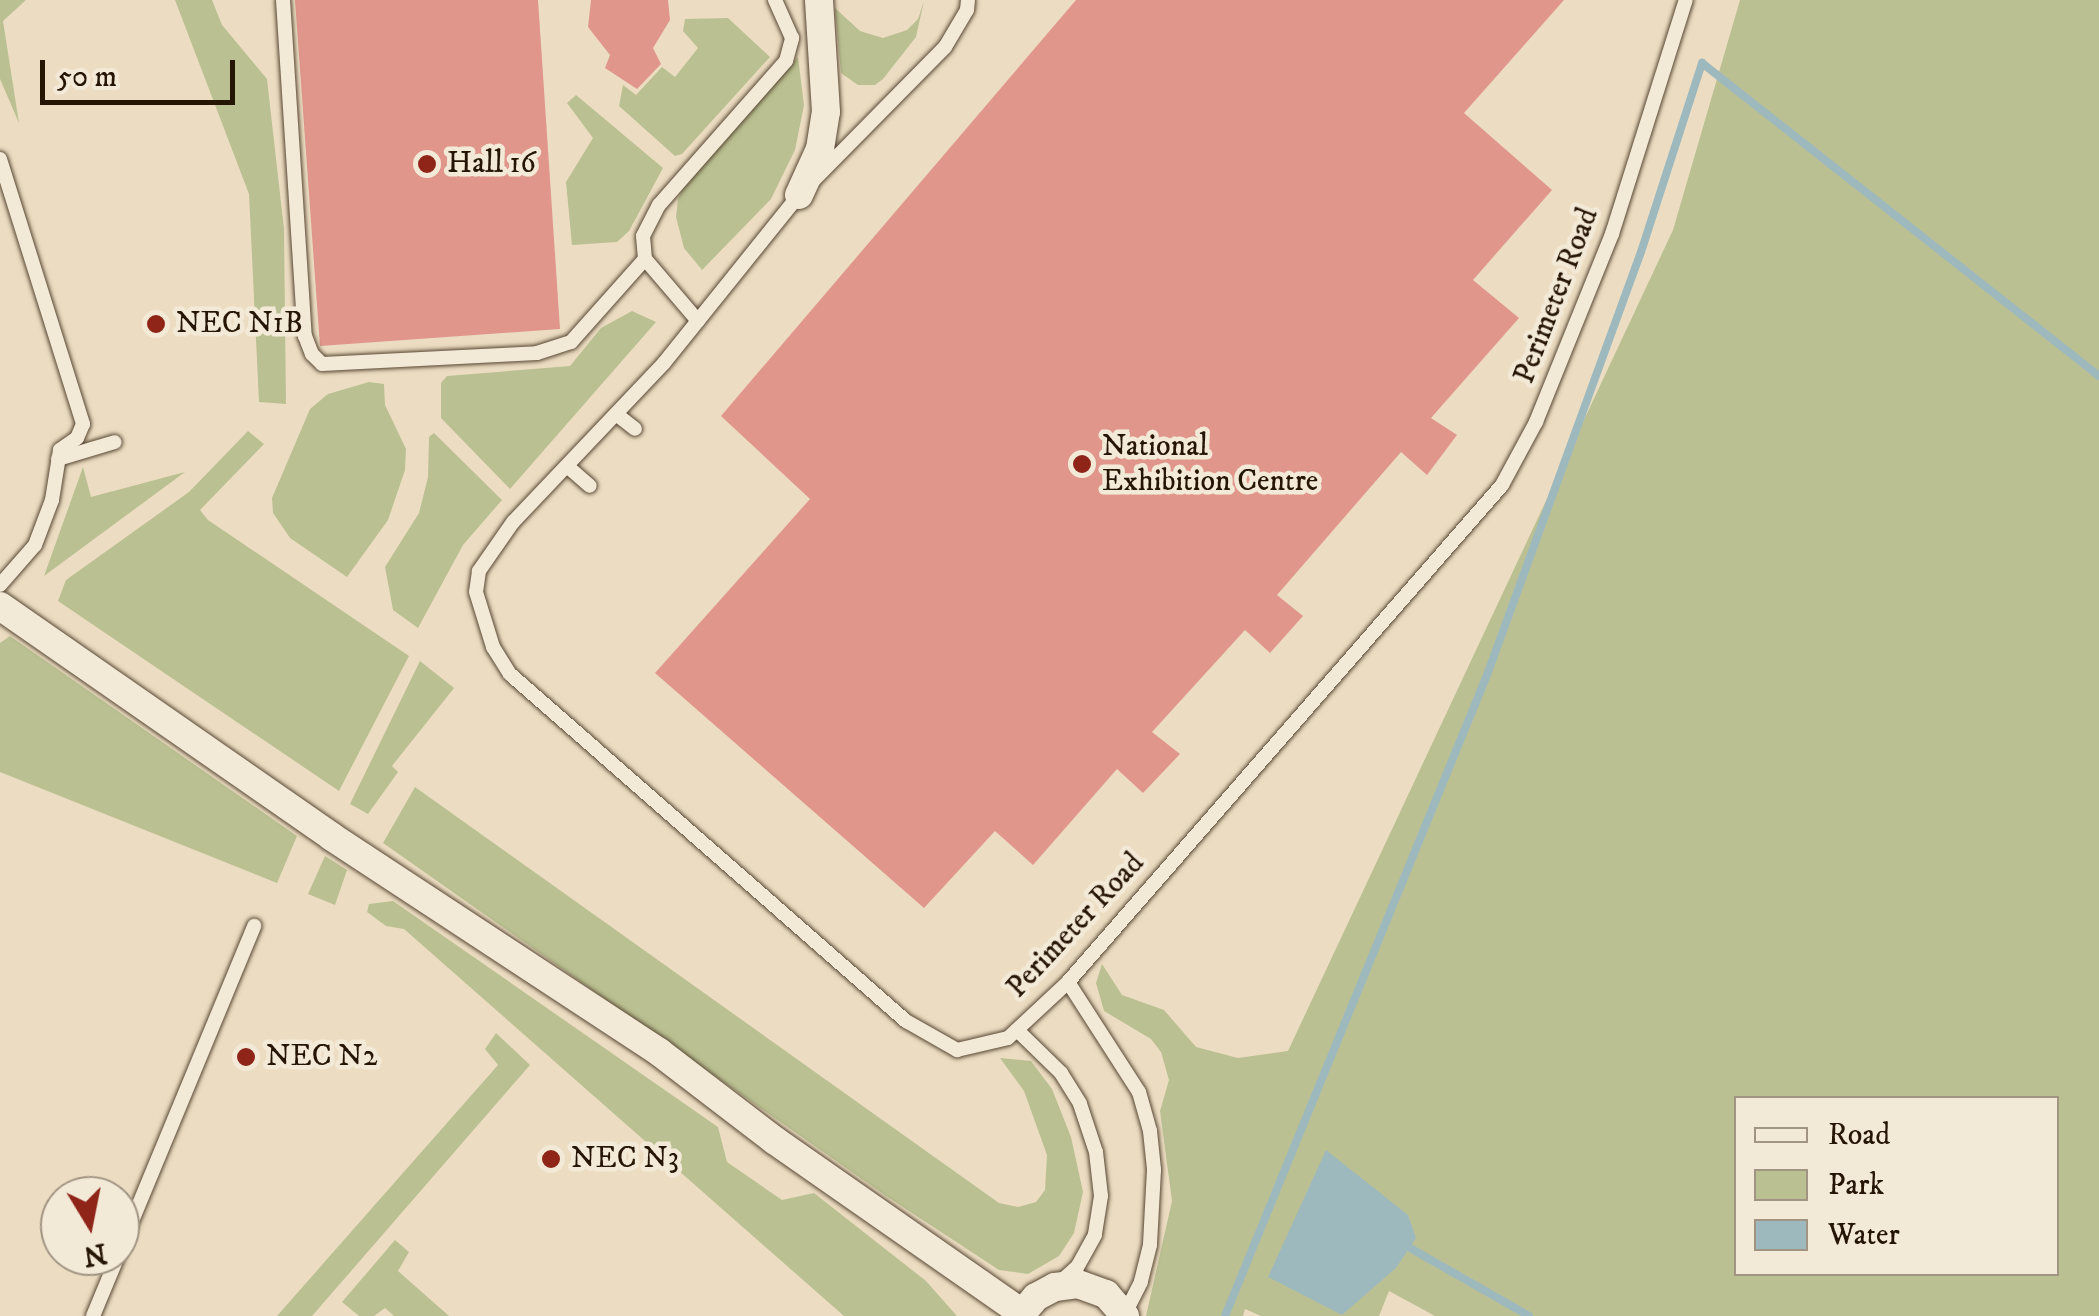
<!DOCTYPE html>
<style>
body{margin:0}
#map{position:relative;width:2099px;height:1316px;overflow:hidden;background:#ecddc2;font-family:"IM FELL DW Pica",serif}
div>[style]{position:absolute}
.green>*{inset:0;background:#bac091}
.water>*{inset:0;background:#9eb9be}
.stream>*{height:8px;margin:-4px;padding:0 4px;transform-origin:4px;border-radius:4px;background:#9eb9be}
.building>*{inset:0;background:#e0968b}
.roads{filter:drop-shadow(0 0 2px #574733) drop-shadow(0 0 2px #574733)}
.lane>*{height:14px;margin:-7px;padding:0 7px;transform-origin:7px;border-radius:7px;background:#f3e9d7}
.street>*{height:28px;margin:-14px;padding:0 14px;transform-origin:14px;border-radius:14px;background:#f3e9d7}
.dots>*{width:28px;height:28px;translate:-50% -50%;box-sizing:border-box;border:5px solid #f3e9d7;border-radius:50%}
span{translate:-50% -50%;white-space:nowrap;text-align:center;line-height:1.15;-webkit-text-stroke:9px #f3e9d7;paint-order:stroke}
.poi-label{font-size:30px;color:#251503}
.left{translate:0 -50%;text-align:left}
.street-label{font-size:30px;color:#251503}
.legend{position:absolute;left:1734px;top:1096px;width:325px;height:180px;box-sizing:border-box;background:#f3e9d7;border:2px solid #a19482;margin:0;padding:12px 18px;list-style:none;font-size:30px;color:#251503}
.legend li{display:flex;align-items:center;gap:20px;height:50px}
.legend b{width:50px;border:2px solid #a19482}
.north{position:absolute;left:40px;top:1176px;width:100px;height:100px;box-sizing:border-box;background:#f3e9d7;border:2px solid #a19482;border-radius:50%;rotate:170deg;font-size:28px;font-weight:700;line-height:40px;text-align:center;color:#251503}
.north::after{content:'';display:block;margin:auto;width:35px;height:45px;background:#8f2418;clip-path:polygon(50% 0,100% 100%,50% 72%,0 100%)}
.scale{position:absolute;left:40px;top:60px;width:195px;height:45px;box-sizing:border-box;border:5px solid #251503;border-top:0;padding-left:12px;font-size:30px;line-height:35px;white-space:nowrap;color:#251503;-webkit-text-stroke:8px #f3e9d7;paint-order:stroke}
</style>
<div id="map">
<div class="green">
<i style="clip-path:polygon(0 0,26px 0,3px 21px,19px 123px,0 79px)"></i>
<i style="clip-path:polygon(175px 0,212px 0,222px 25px,267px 79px,284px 229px,286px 404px,259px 402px,249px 194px)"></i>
<i style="clip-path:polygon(evenodd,1740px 0,2099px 0,2099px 1316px,1435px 1316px,1389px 1291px,1379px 1316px,1261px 1316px,1245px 1309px,1243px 1316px,1146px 1316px,1172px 1201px,1160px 1111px,1169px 1080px,1161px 1052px,1151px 1039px,1104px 1011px,1096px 983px,1102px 964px,1122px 995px,1164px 1010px,1196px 1047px,1238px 1058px,1288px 1051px,1673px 230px,1740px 0,1736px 1098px,2056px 1098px,2056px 1274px,1736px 1274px,1736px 1098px)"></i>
<i style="clip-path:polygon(924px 1px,916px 37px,883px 79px,875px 85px,858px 85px,841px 73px,835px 8px,860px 31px,883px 38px,907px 30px,918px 19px)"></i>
<i style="clip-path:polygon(728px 18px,770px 57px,682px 154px,675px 156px,619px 106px,623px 85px,636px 95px,662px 67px,675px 77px,698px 48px,683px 31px,685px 19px)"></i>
<i style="clip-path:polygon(798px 57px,804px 105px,795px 150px,771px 199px,702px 270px,684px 248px,676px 217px,678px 199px,686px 182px)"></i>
<i style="clip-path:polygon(576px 95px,663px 168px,629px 231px,617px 242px,572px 245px,566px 182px,593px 138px,567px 103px)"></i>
<i style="clip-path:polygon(632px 311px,656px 322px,510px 489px,441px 418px,441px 383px,447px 376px,570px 366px,601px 328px)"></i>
<i style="clip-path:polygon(369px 382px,384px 384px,385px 405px,406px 449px,405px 470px,388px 520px,347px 577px,290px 538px,273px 513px,272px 498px,310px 409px,328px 394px)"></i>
<i style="clip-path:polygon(248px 431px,264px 444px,200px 510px,208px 520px,409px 656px,339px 791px,58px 601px,66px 580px,189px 492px)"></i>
<i style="clip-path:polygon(434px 433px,502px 500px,463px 545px,418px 628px,393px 610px,385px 567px,419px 513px,428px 477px,429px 437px)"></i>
<i style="clip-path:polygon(83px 467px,91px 497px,185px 472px,44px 576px)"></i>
<i style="clip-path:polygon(10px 636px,297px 836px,277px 883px,0 772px,0 643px)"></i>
<i style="clip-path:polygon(420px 661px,454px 688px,392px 766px,398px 772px,368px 814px,350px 804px)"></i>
<i style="clip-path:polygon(415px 787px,999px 1203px,1018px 1207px,1036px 1202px,1045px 1190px,1047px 1155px,1024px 1091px,1000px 1058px,1031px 1061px,1052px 1089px,1071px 1137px,1083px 1192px,1074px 1233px,1059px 1256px,1028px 1274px,999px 1270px,886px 1196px,383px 843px)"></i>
<i style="clip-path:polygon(325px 856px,347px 870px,335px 905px,308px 894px)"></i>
<i style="clip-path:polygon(393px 901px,718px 1127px,727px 1162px,782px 1200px,814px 1193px,926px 1281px,957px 1316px,844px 1316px,404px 929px,386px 926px,367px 912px,369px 904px)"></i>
<i style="clip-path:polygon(496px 1033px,530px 1065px,312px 1316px,277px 1316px,498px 1065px,485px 1049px)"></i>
<i style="clip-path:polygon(395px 1240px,409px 1252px,398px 1271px,449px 1316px,394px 1316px,385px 1308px,374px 1316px,359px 1316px,342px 1302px)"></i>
</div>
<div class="water">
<i style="clip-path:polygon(1326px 1150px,1408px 1215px,1416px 1238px,1396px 1268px,1342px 1315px,1268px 1277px)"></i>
</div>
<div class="stream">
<i style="left:1410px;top:1248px;width:137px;rotate:29.7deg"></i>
<i style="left:1225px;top:1316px;width:692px;rotate:-67.77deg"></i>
<i style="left:1487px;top:675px;width:450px;rotate:-70deg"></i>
<i style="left:1641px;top:252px;width:199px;rotate:-72.1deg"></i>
<i style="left:1702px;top:63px;width:506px;rotate:38.25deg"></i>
</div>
<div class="building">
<i style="clip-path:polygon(295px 0,538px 0,560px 329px,320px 346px)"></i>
<i style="clip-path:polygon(591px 0,668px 0,670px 20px,653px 48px,661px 64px,637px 89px,605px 68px,610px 55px,588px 27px)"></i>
<i style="clip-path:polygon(1076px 0,1564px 0,1464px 113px,1552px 190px,1473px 280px,1519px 318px,1431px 418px,1457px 435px,1427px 475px,1401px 452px,1277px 595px,1303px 616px,1270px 653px,1245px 630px,1152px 732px,1180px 754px,1143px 793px,1117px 769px,1033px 865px,995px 831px,924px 908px,655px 673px,810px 499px,721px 416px)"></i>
</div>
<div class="roads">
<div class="lane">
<i style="left:283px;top:0;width:337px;rotate:86.3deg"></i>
<i style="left:305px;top:336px;width:19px;rotate:69deg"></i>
<i style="left:312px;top:354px;width:14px;rotate:45deg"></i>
<i style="left:322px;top:364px;width:215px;rotate:-2.9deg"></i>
<i style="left:537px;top:353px;width:36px;rotate:-18deg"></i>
<i style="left:571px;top:342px;width:111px;rotate:-48.3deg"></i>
<i style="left:968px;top:0;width:10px;rotate:96deg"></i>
<i style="left:967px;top:10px;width:43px;rotate:120.7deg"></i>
<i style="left:945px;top:47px;width:208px;rotate:134.6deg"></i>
<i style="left:799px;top:195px;width:216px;rotate:128.8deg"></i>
<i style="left:664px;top:363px;width:219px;rotate:133.5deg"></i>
<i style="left:513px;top:522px;width:60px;rotate:124.8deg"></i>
<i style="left:479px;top:571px;width:21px;rotate:98deg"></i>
<i style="left:476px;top:592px;width:58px;rotate:72.8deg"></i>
<i style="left:493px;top:647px;width:32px;rotate:58deg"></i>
<i style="left:510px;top:674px;width:527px;rotate:41.23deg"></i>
<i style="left:906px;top:1021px;width:59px;rotate:29.6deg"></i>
<i style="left:957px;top:1050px;width:52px;rotate:-13.2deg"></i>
<i style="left:1008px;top:1038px;width:82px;rotate:-43deg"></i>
<i style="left:1068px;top:982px;width:660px;rotate:-48.87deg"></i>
<i style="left:1502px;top:485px;width:72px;rotate:-61.6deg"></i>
<i style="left:1536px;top:422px;width:203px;rotate:-68deg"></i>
<i style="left:1612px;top:234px;width:245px;rotate:-72.5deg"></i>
<i style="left:0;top:159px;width:278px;rotate:72.6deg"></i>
<i style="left:83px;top:424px;width:15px;rotate:113deg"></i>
<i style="left:77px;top:438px;width:21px;rotate:145deg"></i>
<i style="left:60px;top:450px;width:51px;rotate:99.1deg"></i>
<i style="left:52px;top:500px;width:48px;rotate:110.7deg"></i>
<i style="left:35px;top:545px;width:53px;rotate:131.2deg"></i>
<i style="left:698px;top:321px;width:82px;rotate:-130.5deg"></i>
<i style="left:645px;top:259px;width:23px;rotate:-95deg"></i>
<i style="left:643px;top:236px;width:35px;rotate:-63deg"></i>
<i style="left:659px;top:205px;width:192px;rotate:-48.6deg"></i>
<i style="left:786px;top:61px;width:24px;rotate:-75deg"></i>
<i style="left:792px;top:38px;width:42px;rotate:-114.1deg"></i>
<i style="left:616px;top:414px;width:24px;rotate:38deg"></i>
<i style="left:58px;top:459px;width:59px;rotate:-16.6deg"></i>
<i style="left:567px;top:466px;width:30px;rotate:41deg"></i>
<i style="left:1068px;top:982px;width:131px;rotate:57.2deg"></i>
<i style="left:1139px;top:1092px;width:41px;rotate:74.2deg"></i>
<i style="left:1150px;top:1131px;width:39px;rotate:84deg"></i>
<i style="left:1154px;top:1170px;width:75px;rotate:93.1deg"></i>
<i style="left:1150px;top:1245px;width:38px;rotate:104deg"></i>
<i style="left:1141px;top:1282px;width:37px;rotate:117deg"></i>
<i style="left:1017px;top:1030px;width:62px;rotate:44.3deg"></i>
<i style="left:1061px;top:1073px;width:36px;rotate:58deg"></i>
<i style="left:1080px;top:1104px;width:51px;rotate:71.6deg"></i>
<i style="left:1096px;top:1152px;width:44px;rotate:83.5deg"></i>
<i style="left:1101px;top:1196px;width:39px;rotate:99deg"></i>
<i style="left:1095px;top:1235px;width:37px;rotate:119deg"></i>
<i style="left:1077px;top:1267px;width:24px;rotate:138deg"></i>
<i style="left:120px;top:1250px;width:351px;rotate:-67.5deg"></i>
<i style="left:93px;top:1316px;width:65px;rotate:-67.4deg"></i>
</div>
<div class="street">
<i style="left:799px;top:195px;width:51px;rotate:-65.5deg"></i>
<i style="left:820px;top:149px;width:37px;rotate:-81deg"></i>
<i style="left:826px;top:112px;width:112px;rotate:-93.6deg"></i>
<i style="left:0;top:606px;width:404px;rotate:34.8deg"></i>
<i style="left:332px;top:837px;width:391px;rotate:33.3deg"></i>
<i style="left:659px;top:1052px;width:145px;rotate:37.4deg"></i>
<i style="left:774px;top:1140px;width:302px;rotate:34.9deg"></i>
<i style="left:1020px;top:1316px;width:25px;rotate:-50deg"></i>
<i style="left:1036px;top:1297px;width:21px;rotate:-28deg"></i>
<i style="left:1055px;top:1287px;width:23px;rotate:-7deg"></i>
<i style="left:1078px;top:1284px;width:30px;rotate:20deg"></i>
<i style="left:1106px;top:1294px;width:29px;rotate:49deg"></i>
</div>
</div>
<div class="dots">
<i style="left:427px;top:164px;background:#8f2418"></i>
<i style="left:156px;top:324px;background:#8f2418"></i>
<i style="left:1082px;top:464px;background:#8f2418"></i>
<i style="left:246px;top:1057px;background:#8f2418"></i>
<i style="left:551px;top:1159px;background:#8f2418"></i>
</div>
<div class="poi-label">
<span class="left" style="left:447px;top:164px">Hall 16</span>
<span class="left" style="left:176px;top:324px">NEC N1B</span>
<span class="left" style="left:1102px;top:464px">National<br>Exhibition Centre</span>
<span class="left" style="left:266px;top:1057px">NEC N2</span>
<span class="left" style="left:571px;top:1159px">NEC N3</span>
</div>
<div class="street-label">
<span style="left:1557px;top:296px;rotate:-69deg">Perimeter Road</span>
<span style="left:1076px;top:926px;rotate:-47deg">Perimeter Road</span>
</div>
<ul class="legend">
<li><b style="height:12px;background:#f3e9d7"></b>Road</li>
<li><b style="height:28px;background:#bac091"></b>Park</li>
<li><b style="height:28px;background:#9eb9be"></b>Water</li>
</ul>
<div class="north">N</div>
<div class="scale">50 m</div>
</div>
